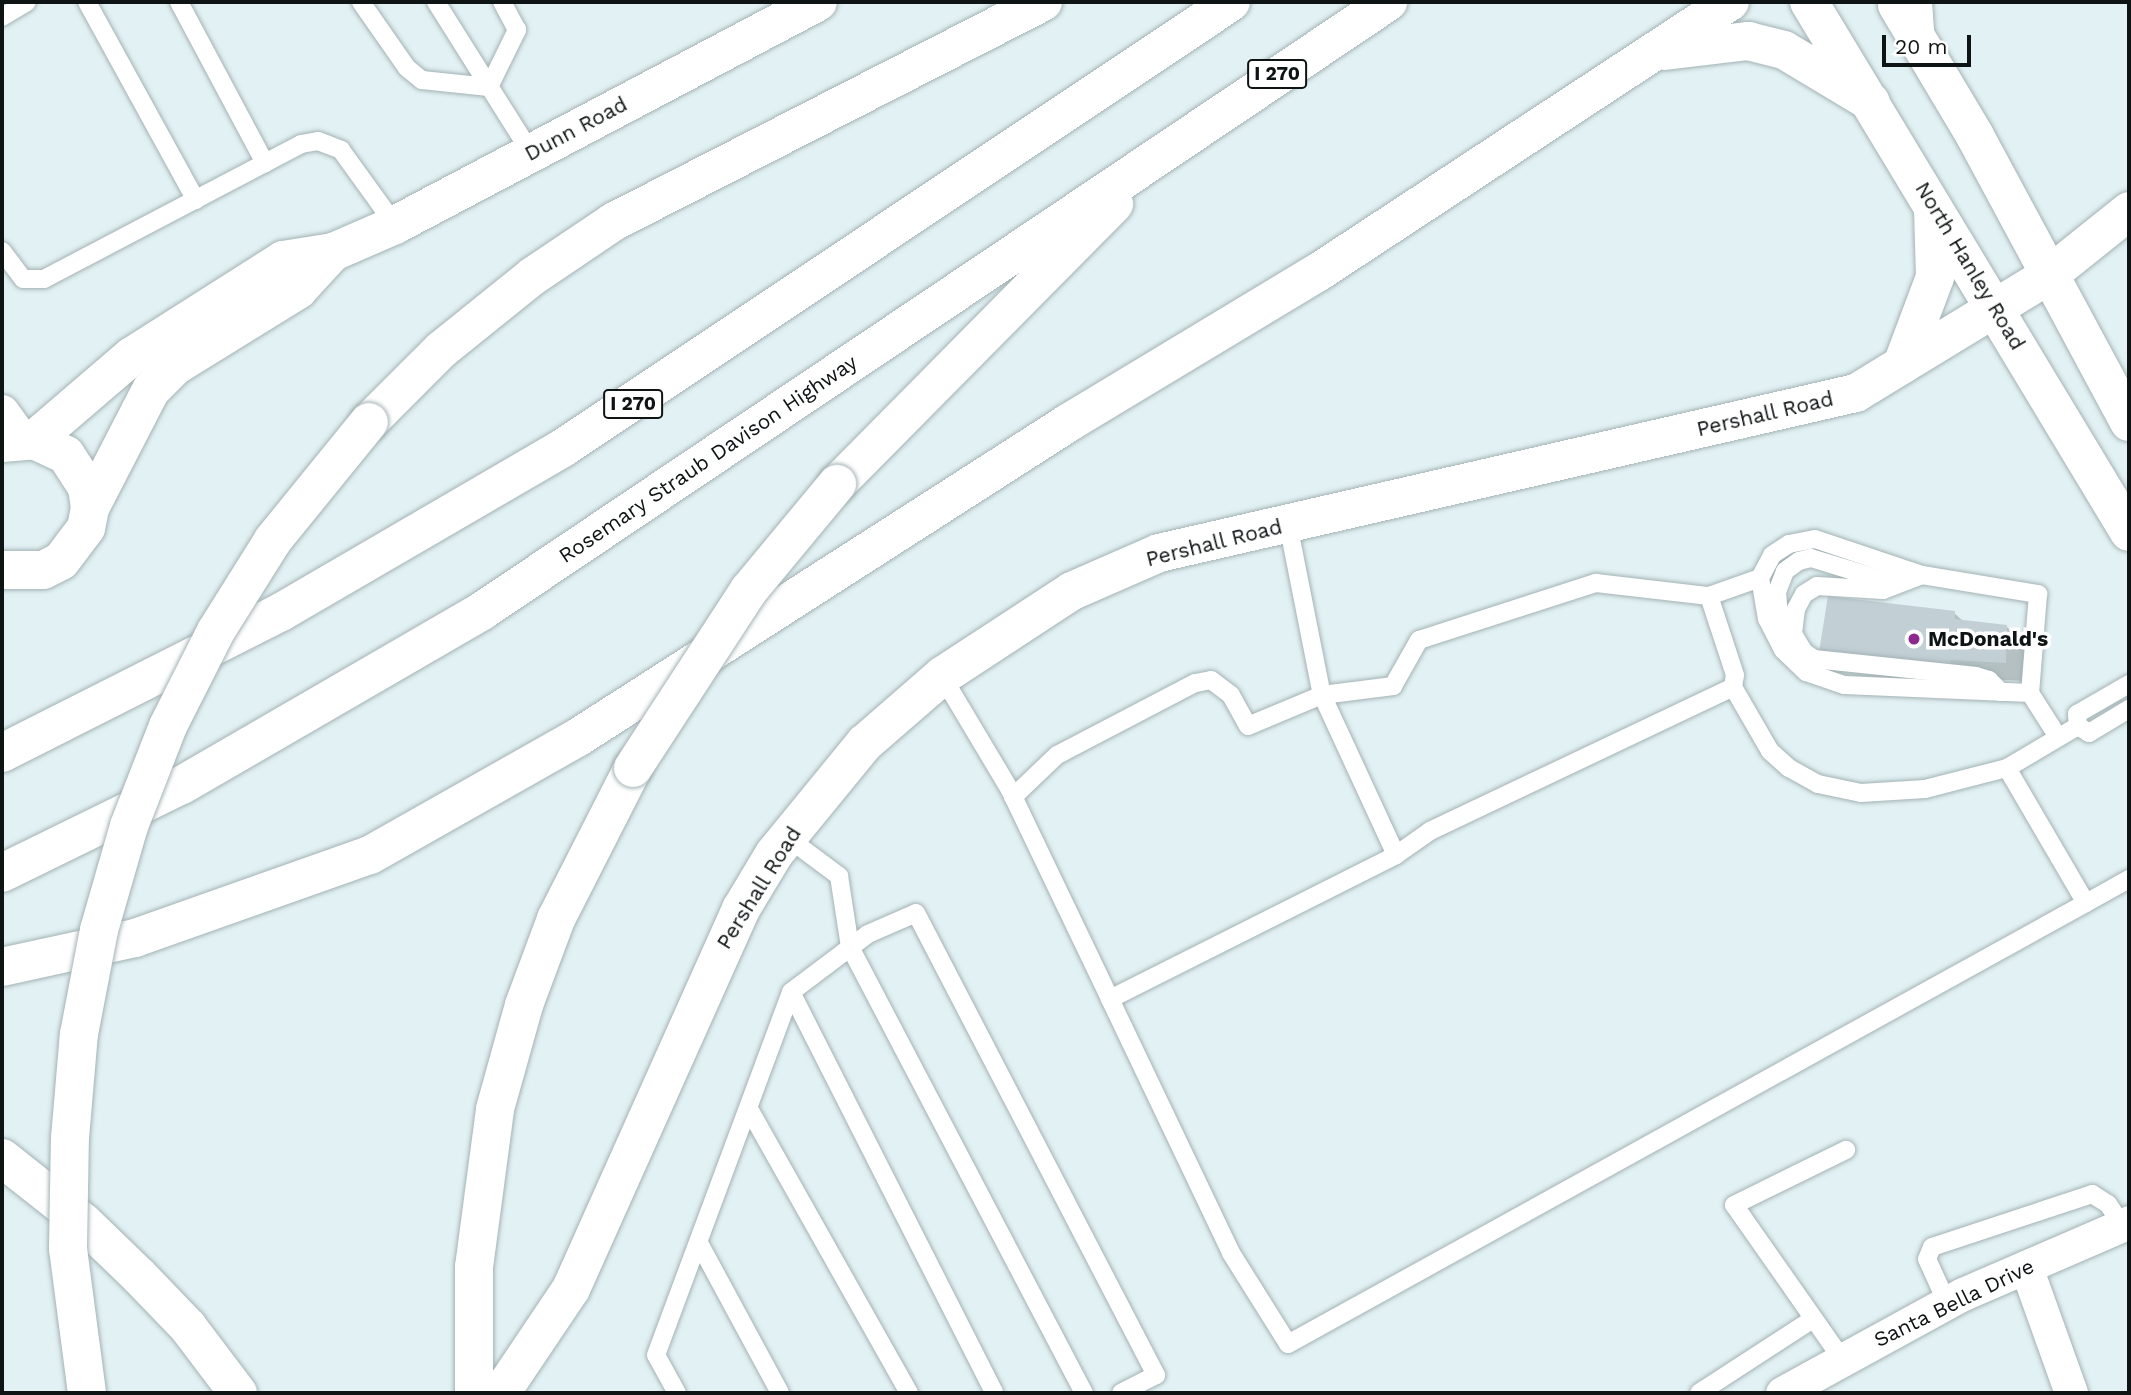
<!DOCTYPE html>
<style>
body{margin:0}
#map{position:relative;width:2131px;height:1395px;overflow:hidden;background:#e2f1f3;font-family:"Work Sans",sans-serif}
div>[style]{position:absolute}
.shadow>*{inset:0;background:#0003}
.building>*{inset:0;background:#c2cfd5}
.roads{filter:drop-shadow(0 0 2px #a3b2b4) drop-shadow(0 0 2px #a3b2b4)}
.lane>*{height:18px;margin:-9px;padding:0 9px;transform-origin:9px;border-radius:9px;background:#fff}
.street>*{height:33px;margin:-16.5px;padding:0 16.5px;transform-origin:16.5px;border-radius:16.5px;background:#fff}
.secondary>*{height:38px;margin:-19px;padding:0 19px;transform-origin:19px;border-radius:19px;background:#fff}
.primary>*{height:38px;margin:-19px;padding:0 19px;transform-origin:19px;border-radius:19px;background:#fff}
.highway>*{height:38px;margin:-19px;padding:0 19px;transform-origin:19px;border-radius:19px;background:#fff}
.bridges{filter:drop-shadow(0 0 2px #a3b2b4) drop-shadow(0 0 2px #a3b2b4)}
.highway-bridge>*{height:38px;margin:-19px;padding:0 19px;transform-origin:19px;border-radius:19px;background:#fff}
.dots>*{width:19px;height:19px;translate:-50% -50%;box-sizing:border-box;border:4px solid #fff;border-radius:50%}
span{translate:-50% -50%;white-space:nowrap;text-align:center;line-height:1.15;-webkit-text-stroke:7px #fff;paint-order:stroke}
.shield-label span{padding:2px 5px;background:#fff;border:2px solid;border-radius:5px;-webkit-text-stroke-width:0}
.shield-label{font-size:19px;color:#0e1314;font-weight:700}
.street-label{font-size:21px;color:#0e1314}
.poi-label{font-size:21px;color:#0e1314;font-weight:700}
.left{translate:0 -50%;text-align:left}
.frame{position:absolute;inset:0;border:4px solid #0e1314;pointer-events:none}
.scale{position:absolute;left:1882px;top:35px;width:89px;height:32px;box-sizing:border-box;border:4px solid #0e1314;border-top:0;padding-left:9px;font-size:21px;line-height:24px;white-space:nowrap;color:#0e1314;-webkit-text-stroke:5px #fff;paint-order:stroke}
</style>
<div id="map">
<div class="shadow">
<i style="clip-path:polygon(1954px 613px,1963px 621px,2007px 627px,2025px 646px,2024px 681px,1969px 678px,1969px 687px,1839px 670px)"></i>
</div>
<div class="building">
<i style="clip-path:polygon(1828px 596px,1955px 611px,1955px 619px,2007px 625px,2006px 663px,1951px 660px,1951px 670px,1819px 652px)"></i>
</div>
<div class="roads">
<div class="lane">
<i style="left:87px;top:2px;width:226px;rotate:61.2deg"></i>
<i style="left:179px;top:2px;width:183px;rotate:61.9deg"></i>
<i style="left:361px;top:2px;width:80px;rotate:55.1deg"></i>
<i style="left:407px;top:68px;width:19px;rotate:39deg"></i>
<i style="left:422px;top:80px;width:67px;rotate:6deg"></i>
<i style="left:436px;top:2px;width:178px;rotate:57.8deg"></i>
<i style="left:2px;top:17px;width:29px;rotate:-31deg"></i>
<i style="left:489px;top:87px;width:64px;rotate:-63.8deg"></i>
<i style="left:517px;top:30px;width:32px;rotate:-118deg"></i>
<i style="left:2px;top:251px;width:35px;rotate:53deg"></i>
<i style="left:23px;top:279px;width:21px"></i>
<i style="left:44px;top:279px;width:290px;rotate:-27.7deg"></i>
<i style="left:301px;top:144px;width:17px;rotate:-10deg"></i>
<i style="left:318px;top:141px;width:25px;rotate:21deg"></i>
<i style="left:341px;top:150px;width:92px;rotate:54.2deg"></i>
<i style="left:1288px;top:524px;width:174px;rotate:78.8deg"></i>
<i style="left:1322px;top:695px;width:72px;rotate:-7.2deg"></i>
<i style="left:1393px;top:686px;width:53px;rotate:-60.5deg"></i>
<i style="left:1419px;top:640px;width:186px;rotate:-17.9deg"></i>
<i style="left:1596px;top:583px;width:114px;rotate:6.6deg"></i>
<i style="left:1709px;top:596px;width:54px;rotate:-19.4deg"></i>
<i style="left:1922px;top:575px;width:42px;rotate:159deg"></i>
<i style="left:1883px;top:590px;width:66px;rotate:-176.5deg"></i>
<i style="left:1817px;top:586px;width:15px;rotate:148deg"></i>
<i style="left:1804px;top:594px;width:17px;rotate:118deg"></i>
<i style="left:1796px;top:609px;width:25px;rotate:97deg"></i>
<i style="left:1793px;top:634px;width:21px;rotate:59deg"></i>
<i style="left:1804px;top:652px;width:12px;rotate:35deg"></i>
<i style="left:1814px;top:659px;width:163px;rotate:6deg"></i>
<i style="left:1976px;top:676px;width:14px;rotate:17deg"></i>
<i style="left:1989px;top:680px;width:17px;rotate:45deg"></i>
<i style="left:1793px;top:634px;width:24px;rotate:-126deg"></i>
<i style="left:1779px;top:615px;width:23px;rotate:-95deg"></i>
<i style="left:1777px;top:592px;width:22px;rotate:-69deg"></i>
<i style="left:1785px;top:571px;width:17px;rotate:-36deg"></i>
<i style="left:1799px;top:561px;width:12px;rotate:-14deg"></i>
<i style="left:1811px;top:558px;width:89px;rotate:17deg"></i>
<i style="left:942px;top:676px;width:133px;rotate:59.2deg"></i>
<i style="left:1010px;top:790px;width:232px;rotate:64.4deg"></i>
<i style="left:1110px;top:999px;width:320px;rotate:-26.7deg"></i>
<i style="left:1396px;top:855px;width:176px;rotate:-114.8deg"></i>
<i style="left:1322px;top:695px;width:80px;rotate:157.3deg"></i>
<i style="left:1248px;top:726px;width:35px;rotate:-119deg"></i>
<i style="left:1231px;top:695px;width:25px;rotate:-143deg"></i>
<i style="left:1211px;top:680px;width:16px;rotate:169deg"></i>
<i style="left:1195px;top:683px;width:156px;rotate:152.4deg"></i>
<i style="left:1057px;top:755px;width:61px;rotate:136.3deg"></i>
<i style="left:1733px;top:687px;width:74px;rotate:60deg"></i>
<i style="left:1770px;top:751px;width:25px;rotate:42deg"></i>
<i style="left:1789px;top:768px;width:33px;rotate:29deg"></i>
<i style="left:1818px;top:784px;width:44px;rotate:11.8deg"></i>
<i style="left:1861px;top:793px;width:64px;rotate:-3.6deg"></i>
<i style="left:1925px;top:789px;width:85px;rotate:-14.4deg"></i>
<i style="left:2007px;top:768px;width:82px;rotate:-30.6deg"></i>
<i style="left:2030px;top:693px;width:186px;rotate:-177.5deg"></i>
<i style="left:1844px;top:685px;width:40px;rotate:-161.1deg"></i>
<i style="left:1806px;top:672px;width:32px;rotate:-136deg"></i>
<i style="left:1783px;top:650px;width:35px;rotate:-117deg"></i>
<i style="left:1767px;top:619px;width:42px;rotate:-99.7deg"></i>
<i style="left:1760px;top:578px;width:26px;rotate:-62deg"></i>
<i style="left:1772px;top:555px;width:20px;rotate:-33deg"></i>
<i style="left:1789px;top:544px;width:26px;rotate:-11deg"></i>
<i style="left:1815px;top:539px;width:113px;rotate:18.6deg"></i>
<i style="left:1922px;top:575px;width:118px;rotate:9.3deg"></i>
<i style="left:2038px;top:594px;width:99px;rotate:94.6deg"></i>
<i style="left:2030px;top:693px;width:52px;rotate:57.5deg"></i>
<i style="left:2078px;top:726px;width:12px;rotate:-95deg"></i>
<i style="left:2077px;top:714px;width:60px;rotate:-30deg"></i>
<i style="left:2078px;top:726px;width:13px;rotate:32deg"></i>
<i style="left:2089px;top:733px;width:47px;rotate:-31deg"></i>
<i style="left:2007px;top:768px;width:156px;rotate:59.7deg"></i>
<i style="left:2086px;top:903px;width:49px;rotate:-29.2deg"></i>
<i style="left:788px;top:838px;width:64px;rotate:36.7deg"></i>
<i style="left:839px;top:876px;width:72px;rotate:81.2deg"></i>
<i style="left:850px;top:947px;width:504px;rotate:62.32deg"></i>
<i style="left:1396px;top:855px;width:42px;rotate:-35.2deg"></i>
<i style="left:1430px;top:831px;width:335px;rotate:-25.4deg"></i>
<i style="left:1733px;top:687px;width:12px;rotate:-81deg"></i>
<i style="left:1735px;top:675px;width:83px;rotate:-108.2deg"></i>
<i style="left:791px;top:992px;width:449px;rotate:63.1deg"></i>
<i style="left:1110px;top:999px;width:281px;rotate:64.5deg"></i>
<i style="left:1231px;top:1253px;width:107px;rotate:57.9deg"></i>
<i style="left:1288px;top:1344px;width:912px;rotate:-28.93deg"></i>
<i style="left:749px;top:1109px;width:326px;rotate:60.6deg"></i>
<i style="left:699px;top:1243px;width:170px;rotate:61.6deg"></i>
<i style="left:1947px;top:1303px;width:48px;rotate:-114.4deg"></i>
<i style="left:1927px;top:1259px;width:13px;rotate:-67deg"></i>
<i style="left:1932px;top:1247px;width:169px;rotate:-18.3deg"></i>
<i style="left:2092px;top:1194px;width:19px;rotate:32deg"></i>
<i style="left:2108px;top:1204px;width:25px;rotate:56deg"></i>
<i style="left:1842px;top:1359px;width:188px;rotate:-125deg"></i>
<i style="left:1734px;top:1205px;width:125px;rotate:-26.2deg"></i>
<i style="left:677px;top:1393px;width:43px;rotate:-118.9deg"></i>
<i style="left:656px;top:1355px;width:387px;rotate:-69.6deg"></i>
<i style="left:791px;top:992px;width:96px;rotate:-37deg"></i>
<i style="left:868px;top:934px;width:52px;rotate:-23.6deg"></i>
<i style="left:916px;top:913px;width:521px;rotate:62.55deg"></i>
<i style="left:1156px;top:1375px;width:39px;rotate:153deg"></i>
<i style="left:1699px;top:1393px;width:136px;rotate:-33deg"></i>
</div>
<div class="street">
<i style="left:2px;top:411px;width:36px;rotate:54deg"></i>
<i style="left:2026px;top:1267px;width:134px;rotate:70.3deg"></i>
<i style="left:1782px;top:1393px;width:206px;rotate:-28.7deg"></i>
<i style="left:1963px;top:1294px;width:181px;rotate:-23.4deg"></i>
</div>
<div class="secondary">
<i style="left:34px;top:440px;width:129px;rotate:-40.6deg"></i>
<i style="left:132px;top:356px;width:179px;rotate:-32.4deg"></i>
<i style="left:283px;top:260px;width:51px;rotate:-9.1deg"></i>
<i style="left:333px;top:252px;width:68px;rotate:-23.5deg"></i>
<i style="left:395px;top:225px;width:478px;rotate:-27.8deg"></i>
<i style="left:2px;top:443px;width:32px;rotate:-5deg"></i>
<i style="left:34px;top:440px;width:35px;rotate:25deg"></i>
<i style="left:66px;top:455px;width:38px;rotate:57deg"></i>
<i style="left:87px;top:487px;width:21px;rotate:82deg"></i>
<i style="left:90px;top:508px;width:20px;rotate:101deg"></i>
<i style="left:86px;top:528px;width:41px;rotate:127.1deg"></i>
<i style="left:61px;top:561px;width:20px;rotate:153deg"></i>
<i style="left:43px;top:570px;width:41px;rotate:180deg"></i>
<i style="left:90px;top:508px;width:133px;rotate:-62.7deg"></i>
<i style="left:151px;top:390px;width:34px;rotate:-45deg"></i>
<i style="left:175px;top:366px;width:145px;rotate:-31.7deg"></i>
<i style="left:298px;top:290px;width:52px;rotate:-47.4deg"></i>
<i style="left:501px;top:1393px;width:125px;rotate:-56.1deg"></i>
<i style="left:571px;top:1289px;width:416px;rotate:-65.9deg"></i>
<i style="left:741px;top:909px;width:64px;rotate:-59deg"></i>
<i style="left:774px;top:854px;width:144px;rotate:-50.7deg"></i>
<i style="left:865px;top:743px;width:102px;rotate:-41deg"></i>
<i style="left:942px;top:676px;width:155px;rotate:-33.2deg"></i>
<i style="left:1072px;top:591px;width:95px;rotate:-23.6deg"></i>
<i style="left:1159px;top:553px;width:715px;rotate:-12.93deg"></i>
<i style="left:1856px;top:393px;width:225px;rotate:-31.4deg"></i>
<i style="left:2048px;top:276px;width:104px;rotate:-38.7deg"></i>
</div>
<div class="primary">
<i style="left:1809px;top:2px;width:619px;rotate:58.88deg"></i>
<i style="left:1897px;top:5px;width:152px;rotate:59.2deg"></i>
<i style="left:1975px;top:136px;width:325px;rotate:61.7deg"></i>
<i style="left:1902px;top:365px;width:94px;rotate:-69.4deg"></i>
<i style="left:1935px;top:277px;width:69px;rotate:-91.7deg"></i>
</div>
<div class="highway">
<i style="left:1913px;top:2px;width:31px;rotate:86deg"></i>
<i style="left:1665px;top:51px;width:84px;rotate:-6.9deg"></i>
<i style="left:1748px;top:41px;width:37px;rotate:14deg"></i>
<i style="left:1784px;top:50px;width:101px;rotate:30.9deg"></i>
<i style="left:369px;top:422px;width:102px;rotate:-45deg"></i>
<i style="left:441px;top:350px;width:118px;rotate:-38.8deg"></i>
<i style="left:533px;top:276px;width:97px;rotate:-34deg"></i>
<i style="left:613px;top:222px;width:483px;rotate:-27.1deg"></i>
<i style="left:837px;top:484px;width:394px;rotate:-45.3deg"></i>
<i style="left:2px;top:753px;width:313px;rotate:-26.8deg"></i>
<i style="left:281px;top:612px;width:326px;rotate:-30.2deg"></i>
<i style="left:563px;top:448px;width:803px;rotate:-33.73deg"></i>
<i style="left:2px;top:873px;width:200px;rotate:-26.1deg"></i>
<i style="left:182px;top:785px;width:347px;rotate:-30.1deg"></i>
<i style="left:482px;top:611px;width:1092px;rotate:-33.91deg"></i>
<i style="left:2px;top:967px;width:136px;rotate:-12.3deg"></i>
<i style="left:135px;top:938px;width:249px;rotate:-19.5deg"></i>
<i style="left:370px;top:855px;width:238px;rotate:-29.5deg"></i>
<i style="left:577px;top:738px;width:583px;rotate:-32.68deg"></i>
<i style="left:1068px;top:423px;width:291px;rotate:-31.1deg"></i>
<i style="left:1317px;top:273px;width:494px;rotate:-33.3deg"></i>
<i style="left:2px;top:1158px;width:103px;rotate:38.3deg"></i>
<i style="left:83px;top:1222px;width:78px;rotate:44deg"></i>
<i style="left:139px;top:1276px;width:71px;rotate:46.1deg"></i>
<i style="left:188px;top:1327px;width:83px;rotate:52.9deg"></i>
<i style="left:474px;top:1393px;width:126px;rotate:-90deg"></i>
<i style="left:474px;top:1267px;width:159px;rotate:-82.4deg"></i>
<i style="left:495px;top:1109px;width:108px;rotate:-74.4deg"></i>
<i style="left:524px;top:1005px;width:92px;rotate:-69.6deg"></i>
<i style="left:556px;top:919px;width:169px;rotate:-63deg"></i>
</div>
</div>
<div class="bridges">
<div class="highway-bridge">
<i style="left:633px;top:768px;width:212px;rotate:-56.9deg"></i>
<i style="left:749px;top:590px;width:138px;rotate:-50.3deg"></i>
<i style="left:87px;top:1393px;width:146px;rotate:-97.5deg"></i>
<i style="left:68px;top:1248px;width:110px;rotate:-89deg"></i>
<i style="left:70px;top:1138px;width:104px;rotate:-85.1deg"></i>
<i style="left:79px;top:1034px;width:106px;rotate:-79.1deg"></i>
<i style="left:99px;top:930px;width:108px;rotate:-73.9deg"></i>
<i style="left:129px;top:826px;width:107px;rotate:-68.7deg"></i>
<i style="left:168px;top:726px;width:106px;rotate:-63.2deg"></i>
<i style="left:216px;top:631px;width:107px;rotate:-57.9deg"></i>
<i style="left:273px;top:540px;width:152px;rotate:-50.9deg"></i>
</div>
</div>
<div class="dots">
<i style="left:1914px;top:639px;background:#8c288f"></i>
</div>
<div class="shield-label">
<span style="left:1277px;top:74px">I 270</span>
<span style="left:633px;top:404px">I 270</span>
</div>
<div class="street-label">
<span style="left:576px;top:129px;rotate:-28deg">Dunn Road</span>
<span style="left:1970px;top:266px;rotate:59deg">North Hanley Road</span>
<span style="left:1765px;top:414px;rotate:-13deg">Pershall Road</span>
<span style="left:708px;top:459px;rotate:-34deg">Rosemary Straub Davison Highway</span>
<span style="left:1214px;top:543px;rotate:-14deg">Pershall Road</span>
<span style="left:759px;top:888px;rotate:-58deg">Pershall Road</span>
<span style="left:1954px;top:1303px;rotate:-26deg">Santa Bella Drive</span>
</div>
<div class="poi-label">
<span class="left" style="left:1928px;top:639px">McDonald's</span>
</div>
<div class="frame"></div>
<div class="scale">20 m</div>
</div>
